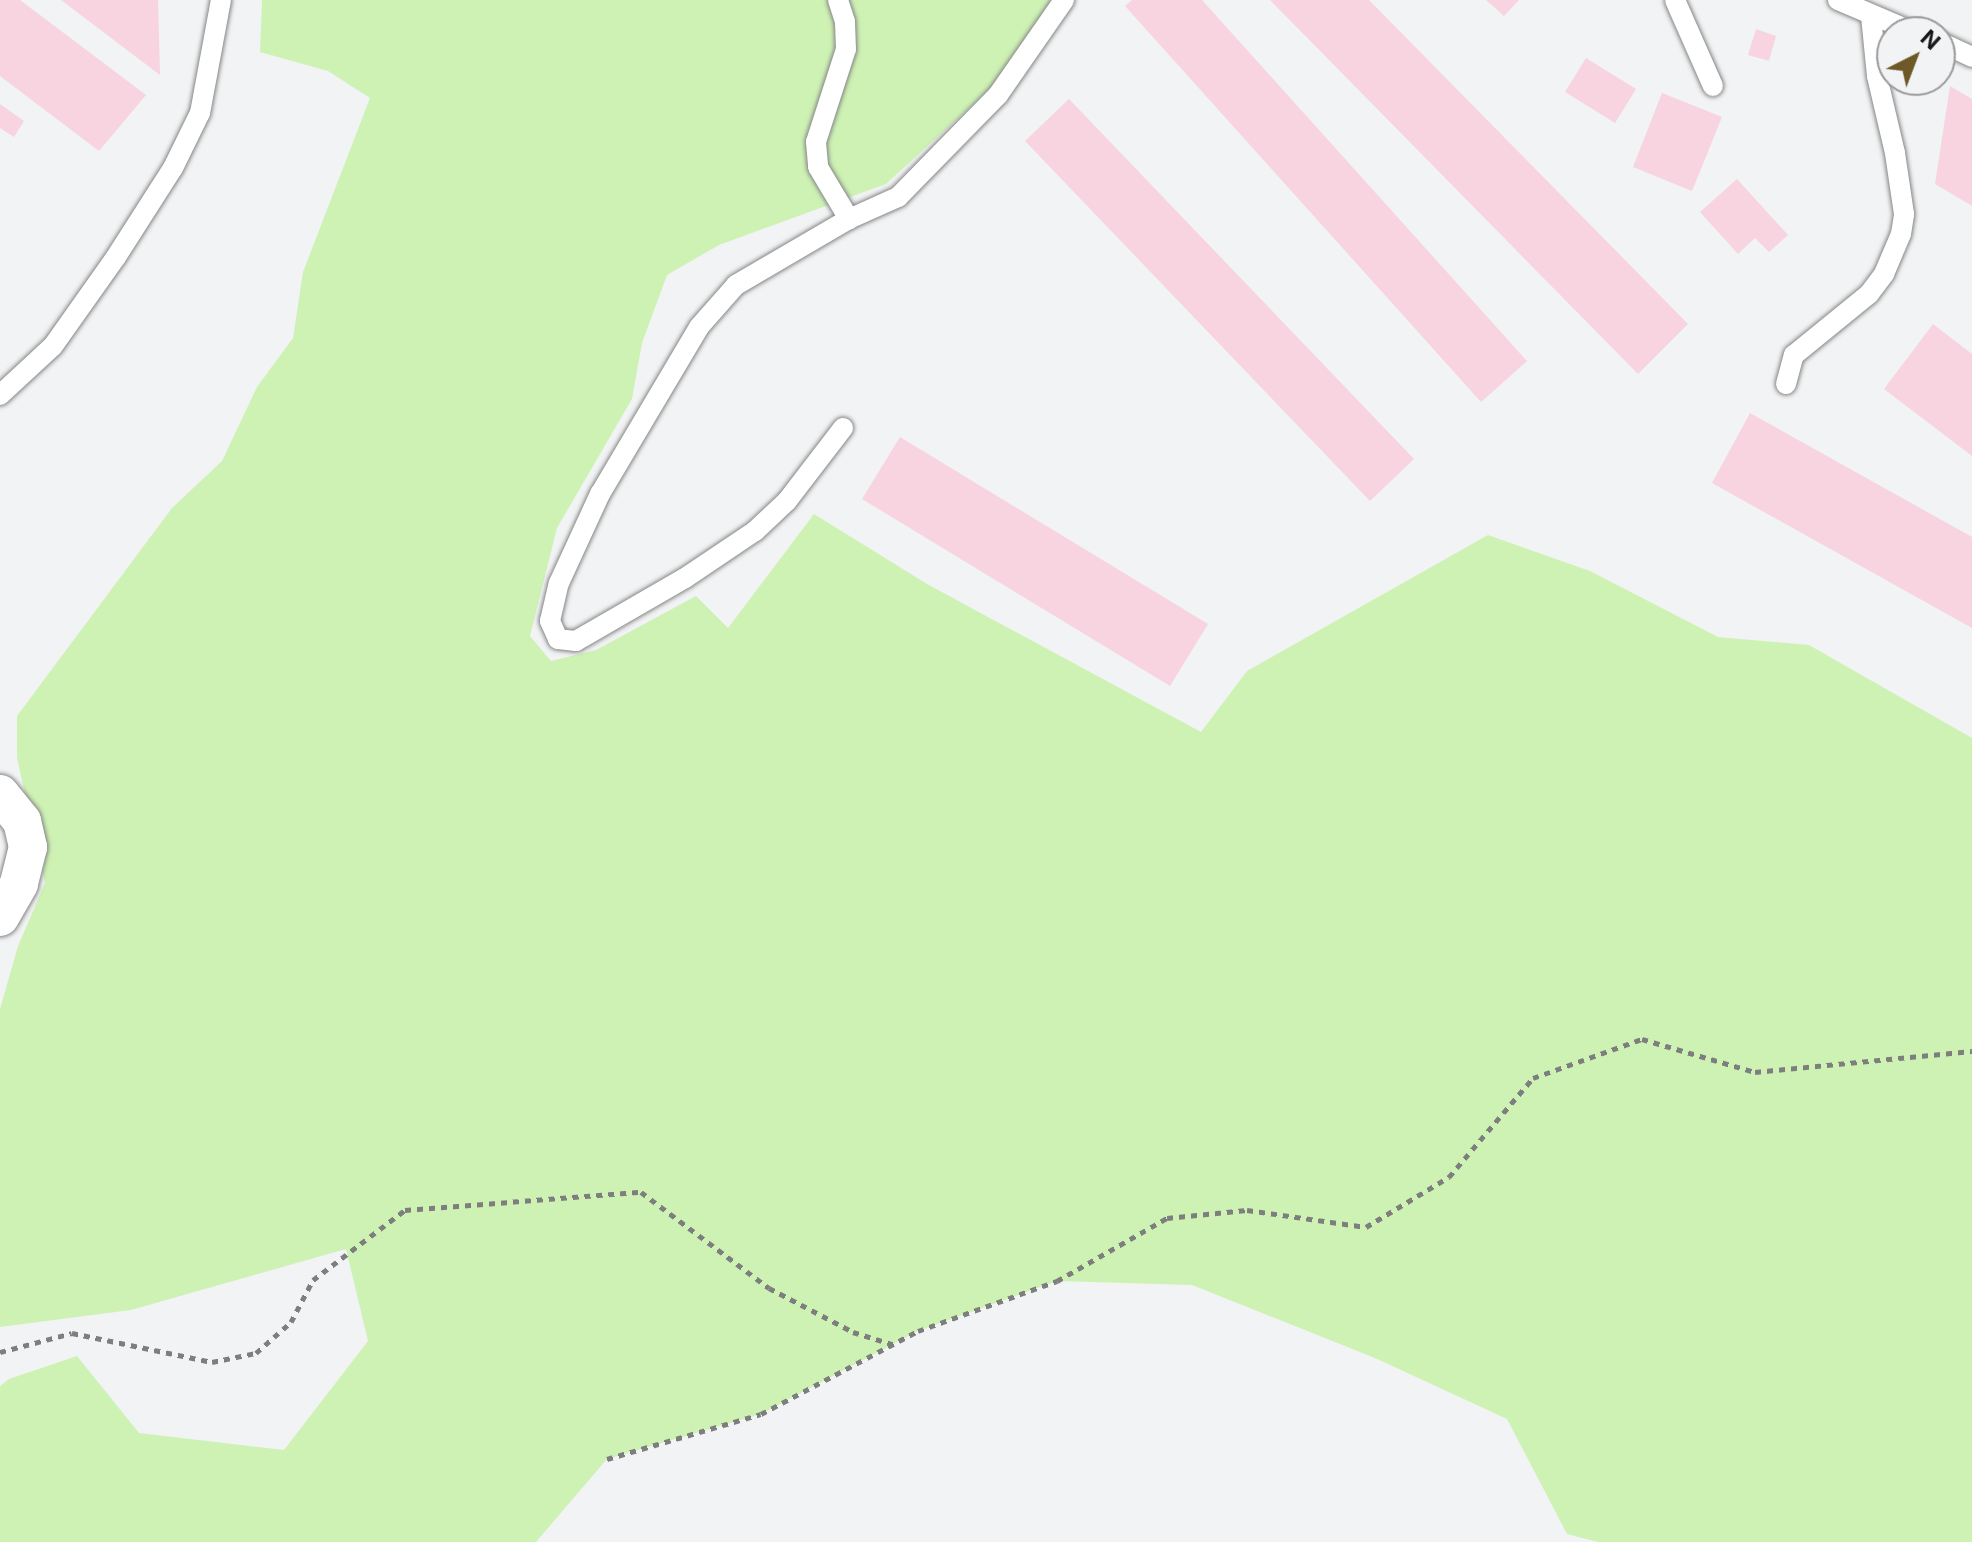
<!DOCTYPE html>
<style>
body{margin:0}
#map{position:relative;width:1972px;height:1542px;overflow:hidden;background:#f2f3f4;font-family:Inter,sans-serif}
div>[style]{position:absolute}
.green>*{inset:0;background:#cef2b4}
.building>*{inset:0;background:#f7d4df}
.path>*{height:5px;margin-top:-2.5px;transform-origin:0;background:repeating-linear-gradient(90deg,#7e7e7f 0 6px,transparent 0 12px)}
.roads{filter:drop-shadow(0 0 2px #858686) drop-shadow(0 0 2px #858686)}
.lane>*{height:20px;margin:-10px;padding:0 10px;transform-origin:10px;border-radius:10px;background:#fff}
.street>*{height:38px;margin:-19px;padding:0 19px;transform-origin:19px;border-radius:19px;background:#fff}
span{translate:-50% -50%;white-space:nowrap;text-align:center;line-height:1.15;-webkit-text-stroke:7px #f2f3f4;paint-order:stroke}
.north{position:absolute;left:1876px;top:16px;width:80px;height:80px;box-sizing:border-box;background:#f2f3f4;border:2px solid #9b9b9c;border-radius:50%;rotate:42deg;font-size:22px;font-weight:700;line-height:32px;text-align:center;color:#181818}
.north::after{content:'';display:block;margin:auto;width:28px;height:36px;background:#6f5828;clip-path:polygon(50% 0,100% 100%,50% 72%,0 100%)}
</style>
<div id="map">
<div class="green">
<i style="clip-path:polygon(262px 0,1057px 0,991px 88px,886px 184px,719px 245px,667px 275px,642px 343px,632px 399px,557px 528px,530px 636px,551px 661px,596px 650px,696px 596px,728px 628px,814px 514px,927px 584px,1201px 732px,1247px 671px,1488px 535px,1590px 571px,1718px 637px,1809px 645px,1972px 738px,1972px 1542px,1598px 1542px,1567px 1534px,1507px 1419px,1375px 1358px,1192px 1285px,1057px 1281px,918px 1331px,761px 1414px,607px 1459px,536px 1542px,0 1542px,0 1386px,9px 1379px,77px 1356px,139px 1433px,284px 1450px,368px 1341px,346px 1249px,131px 1310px,0 1327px,0 1009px,18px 946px,45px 883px,17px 758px,17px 716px,172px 508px,222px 461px,257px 387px,293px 338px,303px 272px,370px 98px,328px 71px,260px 52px)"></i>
</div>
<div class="building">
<i style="clip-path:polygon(0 0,20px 0,146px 95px,99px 151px,0 76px)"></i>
<i style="clip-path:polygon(61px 0,158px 0,160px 75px)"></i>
<i style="clip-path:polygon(1132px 0,1202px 0,1527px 361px,1481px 402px,1125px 6px)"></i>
<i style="clip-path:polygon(1270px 0,1369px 0,1688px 324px,1638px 374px)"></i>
<i style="clip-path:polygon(1486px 0,1519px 0,1504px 16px)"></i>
<i style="clip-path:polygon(1756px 29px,1776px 36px,1769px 61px,1748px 55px)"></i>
<i style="clip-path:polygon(1586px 58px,1636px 89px,1615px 123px,1565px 92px)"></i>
<i style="clip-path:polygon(1950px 86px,1972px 99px,1972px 206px,1935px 184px)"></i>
<i style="clip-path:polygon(1662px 93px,1722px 117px,1692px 191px,1633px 167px)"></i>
<i style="clip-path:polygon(1069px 99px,1414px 459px,1370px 501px,1025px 141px)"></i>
<i style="clip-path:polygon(0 104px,24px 121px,14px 137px,0 128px)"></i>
<i style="clip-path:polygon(1737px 179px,1788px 235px,1769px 252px,1755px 238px,1738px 254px,1700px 212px)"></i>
<i style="clip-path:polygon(1933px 324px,1972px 354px,1972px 456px,1884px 389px)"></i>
<i style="clip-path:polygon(1750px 413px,1972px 537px,1972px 628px,1712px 483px)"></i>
<i style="clip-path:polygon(900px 437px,1208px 624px,1170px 686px,862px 499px)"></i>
</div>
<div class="path">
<i style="left:0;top:1352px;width:74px;rotate:-14.8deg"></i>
<i style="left:72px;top:1333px;width:143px;rotate:11.7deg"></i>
<i style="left:212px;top:1362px;width:45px;rotate:-11.6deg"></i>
<i style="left:256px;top:1353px;width:47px;rotate:-41.5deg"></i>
<i style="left:291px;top:1322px;width:47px;rotate:-62.4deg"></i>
<i style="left:313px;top:1280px;width:116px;rotate:-37.3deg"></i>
<i style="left:405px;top:1210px;width:237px;rotate:-4.4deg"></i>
<i style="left:641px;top:1192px;width:160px;rotate:36.9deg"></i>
<i style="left:769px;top:1288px;width:95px;rotate:27.6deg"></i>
<i style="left:853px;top:1332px;width:41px;rotate:17.1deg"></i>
<i style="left:607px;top:1459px;width:160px;rotate:-16.3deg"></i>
<i style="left:761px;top:1414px;width:178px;rotate:-27.9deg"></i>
<i style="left:918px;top:1331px;width:148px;rotate:-19.8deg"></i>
<i style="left:1057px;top:1281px;width:127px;rotate:-29.8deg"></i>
<i style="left:1167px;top:1218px;width:80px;rotate:-5.7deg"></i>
<i style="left:1247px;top:1210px;width:120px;rotate:8.1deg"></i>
<i style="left:1366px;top:1227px;width:97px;rotate:-31.1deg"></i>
<i style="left:1449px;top:1177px;width:130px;rotate:-49.7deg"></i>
<i style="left:1533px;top:1078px;width:116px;rotate:-19.7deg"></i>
<i style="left:1642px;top:1039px;width:118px;rotate:16.3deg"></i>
<i style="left:1755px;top:1072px;width:218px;rotate:-5.5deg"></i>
</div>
<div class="roads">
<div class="lane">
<i style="left:838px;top:0;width:23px;rotate:72deg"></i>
<i style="left:845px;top:22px;width:27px;rotate:88deg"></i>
<i style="left:846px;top:49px;width:98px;rotate:107.9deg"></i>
<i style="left:816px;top:142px;width:25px;rotate:85deg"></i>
<i style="left:818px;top:167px;width:61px;rotate:59.2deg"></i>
<i style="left:1675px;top:0;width:94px;rotate:66.2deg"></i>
<i style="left:1838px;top:0;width:82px;rotate:23.1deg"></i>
<i style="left:1940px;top:42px;width:35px;rotate:25deg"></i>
<i style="left:1786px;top:384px;width:30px;rotate:-75deg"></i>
<i style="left:1794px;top:355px;width:97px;rotate:-39.1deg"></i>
<i style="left:1869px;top:294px;width:25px;rotate:-53deg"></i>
<i style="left:1884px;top:274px;width:43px;rotate:-67deg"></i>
<i style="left:1901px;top:234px;width:20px;rotate:-81deg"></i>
<i style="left:1904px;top:214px;width:62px;rotate:-98.4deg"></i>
<i style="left:1895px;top:153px;width:79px;rotate:-103.2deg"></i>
<i style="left:1877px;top:76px;width:60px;rotate:-95.7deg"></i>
<i style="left:0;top:395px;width:72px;rotate:-42.8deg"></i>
<i style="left:53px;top:346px;width:109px;rotate:-54.7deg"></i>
<i style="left:116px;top:257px;width:106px;rotate:-57.4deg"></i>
<i style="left:173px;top:168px;width:61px;rotate:-63.9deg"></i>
<i style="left:200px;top:113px;width:115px;rotate:-79.5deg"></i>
<i style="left:843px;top:428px;width:92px;rotate:127.5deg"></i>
<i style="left:787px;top:501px;width:44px;rotate:136.8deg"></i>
<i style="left:755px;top:531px;width:84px;rotate:146.1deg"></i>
<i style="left:685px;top:578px;width:126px;rotate:150deg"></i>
<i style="left:576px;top:641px;width:18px;rotate:-174deg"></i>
<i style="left:558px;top:639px;width:20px;rotate:-114deg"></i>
<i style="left:550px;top:621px;width:39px;rotate:-77deg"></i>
<i style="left:559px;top:583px;width:98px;rotate:-65.3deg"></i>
<i style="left:600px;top:494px;width:194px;rotate:-59.3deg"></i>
<i style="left:699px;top:327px;width:56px;rotate:-48.6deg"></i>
<i style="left:736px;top:285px;width:131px;rotate:-30.3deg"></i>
<i style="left:849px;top:219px;width:54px;rotate:-24.2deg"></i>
<i style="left:898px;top:197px;width:143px;rotate:-45.6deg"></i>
<i style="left:998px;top:95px;width:116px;rotate:-55.2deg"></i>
</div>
<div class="street">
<i style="left:0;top:794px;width:35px;rotate:51deg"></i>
<i style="left:22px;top:821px;width:27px;rotate:77deg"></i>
<i style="left:28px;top:847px;width:38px;rotate:104deg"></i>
<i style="left:19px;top:884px;width:38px;rotate:120deg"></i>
</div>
</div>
<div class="north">N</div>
</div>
